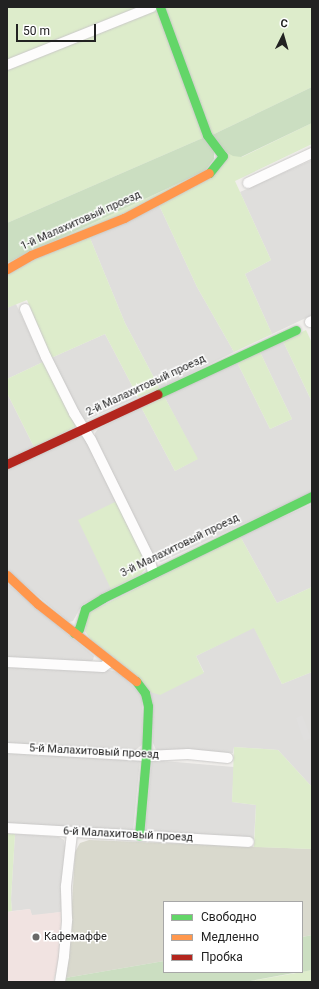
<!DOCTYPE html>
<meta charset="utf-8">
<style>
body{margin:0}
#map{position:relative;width:319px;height:989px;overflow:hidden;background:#f0eeeb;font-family:Roboto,sans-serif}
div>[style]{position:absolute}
.residential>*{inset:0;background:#dfdedc}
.commercial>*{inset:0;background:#f1e3e1}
.construction>*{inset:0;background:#d9d9cd}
.grass>*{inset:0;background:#ddeccb}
.forest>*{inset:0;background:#cbdec1}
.parking>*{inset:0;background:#e0dfde}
.roads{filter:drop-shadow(0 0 1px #c9c8c7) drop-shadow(0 0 1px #c9c8c7)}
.street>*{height:10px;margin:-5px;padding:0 5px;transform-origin:5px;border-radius:5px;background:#fdfcfc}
.fast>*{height:9px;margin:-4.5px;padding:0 4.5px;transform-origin:4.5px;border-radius:4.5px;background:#63d668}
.slow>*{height:9px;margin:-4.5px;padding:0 4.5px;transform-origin:4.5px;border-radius:4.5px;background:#ff974d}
.jam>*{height:9px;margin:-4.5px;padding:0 4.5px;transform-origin:4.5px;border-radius:4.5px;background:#b3261e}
.dots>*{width:11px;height:11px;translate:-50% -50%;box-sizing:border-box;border:2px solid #fff;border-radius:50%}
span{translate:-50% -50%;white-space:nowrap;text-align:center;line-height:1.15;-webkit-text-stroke:3px #fff;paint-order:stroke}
.street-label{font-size:11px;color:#222}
.poi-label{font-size:11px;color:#222}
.left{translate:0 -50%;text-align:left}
.frame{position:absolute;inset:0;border:8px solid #222;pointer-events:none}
.legend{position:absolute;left:163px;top:901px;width:140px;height:72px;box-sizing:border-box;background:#fff;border:1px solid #a7a7a7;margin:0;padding:5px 7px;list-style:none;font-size:12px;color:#222}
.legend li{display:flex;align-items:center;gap:8px;height:20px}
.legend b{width:20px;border:1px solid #a7a7a7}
.north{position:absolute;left:263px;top:16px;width:40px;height:40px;-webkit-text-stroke:3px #fff;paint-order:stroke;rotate:5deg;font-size:11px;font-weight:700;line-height:16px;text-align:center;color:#222}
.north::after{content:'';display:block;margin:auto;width:14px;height:18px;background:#222;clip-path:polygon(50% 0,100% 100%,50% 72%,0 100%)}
.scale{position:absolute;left:16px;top:24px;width:80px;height:18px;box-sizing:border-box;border:2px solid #222;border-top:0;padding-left:5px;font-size:12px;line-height:14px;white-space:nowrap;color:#222;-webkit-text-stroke:3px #fff;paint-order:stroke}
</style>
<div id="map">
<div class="residential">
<i style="clip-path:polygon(312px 160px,312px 315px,272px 334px,245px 274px,271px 260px,240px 192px)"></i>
<i style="clip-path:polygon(159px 205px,197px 287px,234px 352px,160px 389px,125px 323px,90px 238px)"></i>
<i style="clip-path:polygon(16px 304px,43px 362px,7px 379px,7px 308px)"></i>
<i style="clip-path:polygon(105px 334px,138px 397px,86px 420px,82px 418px,51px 358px)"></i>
<i style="clip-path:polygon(283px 341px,312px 402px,312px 492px,161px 562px,157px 561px,152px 556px,95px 439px,95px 433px,98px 429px,141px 407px,175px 471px,197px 459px,164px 396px,237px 362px,270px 429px,292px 419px,260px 352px)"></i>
<i style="clip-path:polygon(7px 393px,34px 447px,7px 460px)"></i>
<i style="clip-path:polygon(79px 436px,83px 437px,88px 441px,117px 501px,111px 589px,82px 605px,73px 621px,69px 622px,7px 570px,7px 469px)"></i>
<i style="clip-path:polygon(312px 504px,312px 587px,277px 603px,240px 536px)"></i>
<i style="clip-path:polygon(7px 583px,94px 656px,93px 660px,90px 662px,7px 657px)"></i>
<i style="clip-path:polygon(254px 627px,282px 684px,312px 672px,312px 787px,278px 750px,234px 747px,233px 753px,183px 750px,159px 751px,156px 750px,153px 743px,150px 692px,204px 672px,196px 656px)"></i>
<i style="clip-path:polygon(7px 666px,110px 670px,120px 673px,142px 696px,143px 744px,134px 751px,7px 743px)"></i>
<i style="clip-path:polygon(7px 752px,140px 760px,133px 832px,7px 825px)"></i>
<i style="clip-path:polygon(152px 760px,234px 767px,232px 802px,256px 805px,254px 839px,145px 833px)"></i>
<i style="clip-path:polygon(15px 834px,59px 837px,64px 840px,65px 847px,61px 912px,32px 916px,30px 909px,12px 911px,11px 899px)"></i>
</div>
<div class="commercial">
<i style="clip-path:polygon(30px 909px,32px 915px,61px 912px,60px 958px,53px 982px,7px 982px,7px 912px)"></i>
</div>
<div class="construction">
<i style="clip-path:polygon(89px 840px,312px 849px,312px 935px,302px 937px,302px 902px,164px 902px,164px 961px,65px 978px,69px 956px,75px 852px,80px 843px)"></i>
</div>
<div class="grass">
<i style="clip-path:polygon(7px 7px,157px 7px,205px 137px,7px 223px)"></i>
<i style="clip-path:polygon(162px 7px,312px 7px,312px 87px,212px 135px)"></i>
<i style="clip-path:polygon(312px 123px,312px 144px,235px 181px,271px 260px,245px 274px,272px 334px,234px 352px,197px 287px,159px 205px,90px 238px,125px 323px,160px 389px,138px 397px,105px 334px,51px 358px,27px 300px,7px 308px,7px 263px,205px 171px,226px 152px,242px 157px)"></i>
<i style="clip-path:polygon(306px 330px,312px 343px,312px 402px,283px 341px)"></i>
<i style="clip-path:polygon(260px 352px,292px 419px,270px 429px,237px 362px)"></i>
<i style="clip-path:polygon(43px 362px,75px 421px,75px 427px,34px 447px,7px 393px,7px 379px)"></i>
<i style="clip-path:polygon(164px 396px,198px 459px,175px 471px,141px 407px)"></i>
<i style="clip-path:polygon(117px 501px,146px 558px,146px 564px,145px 569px,141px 574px,111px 589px,78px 520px)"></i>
<i style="clip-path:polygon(240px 536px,277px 603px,312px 587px,312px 672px,282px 684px,254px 628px,196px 656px,204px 673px,160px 695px,150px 692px,91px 640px,85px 631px,88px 613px)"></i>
<i style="clip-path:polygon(234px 747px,278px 750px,312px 787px,312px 849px,254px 847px,256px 805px,232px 802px)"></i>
<i style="clip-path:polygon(7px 833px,15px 834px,11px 899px,12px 911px,7px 912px)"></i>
<i style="clip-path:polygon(312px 970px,312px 982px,245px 982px,302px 972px)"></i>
</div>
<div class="forest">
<i style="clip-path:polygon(312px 87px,312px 123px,241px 157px,233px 156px,226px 152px,212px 135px)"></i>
<i style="clip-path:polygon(205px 137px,214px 148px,214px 159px,205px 171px,7px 263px,7px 223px)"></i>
<i style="clip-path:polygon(312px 935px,312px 970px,302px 972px,302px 937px)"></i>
<i style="clip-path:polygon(164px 961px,164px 972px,299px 972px,245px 982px,64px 982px,65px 978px)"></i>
</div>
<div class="parking">
<i style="clip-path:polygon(302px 715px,311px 738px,304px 741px,296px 718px)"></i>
</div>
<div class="roads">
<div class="street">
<i style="left:7px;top:65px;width:156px;rotate:-21.8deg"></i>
<i style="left:248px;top:183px;width:71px;rotate:-25.1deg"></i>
<i style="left:25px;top:309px;width:52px;rotate:66.4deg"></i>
<i style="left:46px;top:357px;width:63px;rotate:63.4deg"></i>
<i style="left:74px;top:413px;width:32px;rotate:58deg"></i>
<i style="left:91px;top:440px;width:131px;rotate:63.8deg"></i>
<i style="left:149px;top:558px;width:15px;rotate:74deg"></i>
<i style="left:310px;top:322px;width:2px;rotate:-27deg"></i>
<i style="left:7px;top:662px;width:96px;rotate:3deg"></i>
<i style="left:103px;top:667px;width:9px;rotate:-36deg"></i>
<i style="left:7px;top:748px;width:139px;rotate:3.3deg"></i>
<i style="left:146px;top:756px;width:42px;rotate:-2.7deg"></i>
<i style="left:188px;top:754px;width:40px;rotate:5.7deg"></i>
<i style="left:7px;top:828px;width:242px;rotate:3.3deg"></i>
<i style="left:60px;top:982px;width:26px;rotate:-81deg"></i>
<i style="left:64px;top:956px;width:37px;rotate:-85deg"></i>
<i style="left:67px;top:919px;width:33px;rotate:-92deg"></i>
<i style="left:66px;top:886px;width:53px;rotate:-83.5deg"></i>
</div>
<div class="fast">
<i style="left:160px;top:7px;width:136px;rotate:69.8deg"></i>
<i style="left:207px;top:135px;width:26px;rotate:53deg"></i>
<i style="left:223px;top:156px;width:22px;rotate:129deg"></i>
<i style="left:158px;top:394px;width:152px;rotate:-24.9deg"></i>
<i style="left:74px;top:633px;width:6px;rotate:-39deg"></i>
<i style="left:79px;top:629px;width:21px;rotate:-73deg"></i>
<i style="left:85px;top:609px;width:21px;rotate:-31deg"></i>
<i style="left:103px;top:598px;width:233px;rotate:-26deg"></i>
<i style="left:136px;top:681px;width:15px;rotate:53deg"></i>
<i style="left:145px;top:693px;width:13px;rotate:77deg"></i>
<i style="left:148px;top:706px;width:50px;rotate:92.3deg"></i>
<i style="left:146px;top:756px;width:80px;rotate:95deg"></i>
</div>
<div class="slow">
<i style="left:7px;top:269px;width:28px;rotate:-30deg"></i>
<i style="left:31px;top:255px;width:100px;rotate:-21.7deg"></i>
<i style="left:124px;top:218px;width:96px;rotate:-27.9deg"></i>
<i style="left:7px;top:575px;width:42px;rotate:43.1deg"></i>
<i style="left:38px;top:604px;width:125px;rotate:38.2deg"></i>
</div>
<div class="jam">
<i style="left:7px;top:464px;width:166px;rotate:-24.9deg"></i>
</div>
</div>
<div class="dots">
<i style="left:36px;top:937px;background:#6a6968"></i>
</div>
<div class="street-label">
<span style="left:81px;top:221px;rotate:-24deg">1-й Малахитовый проезд</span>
<span style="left:146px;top:386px;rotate:-25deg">2-й Малахитовый проезд</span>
<span style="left:180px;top:546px;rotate:-26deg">3-й Малахитовый проезд</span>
<span style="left:94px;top:752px;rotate:3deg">5-й Малахитовый проезд</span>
<span style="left:128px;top:835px;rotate:3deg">6-й Малахитовый проезд</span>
</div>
<div class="poi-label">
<span class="left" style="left:44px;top:937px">Кафемаффе</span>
</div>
<div class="frame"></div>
<ul class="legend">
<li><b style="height:5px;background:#63d668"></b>Свободно</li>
<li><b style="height:5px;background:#ff974d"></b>Медленно</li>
<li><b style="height:5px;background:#b3261e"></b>Пробка</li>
</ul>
<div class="north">С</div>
<div class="scale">50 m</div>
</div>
